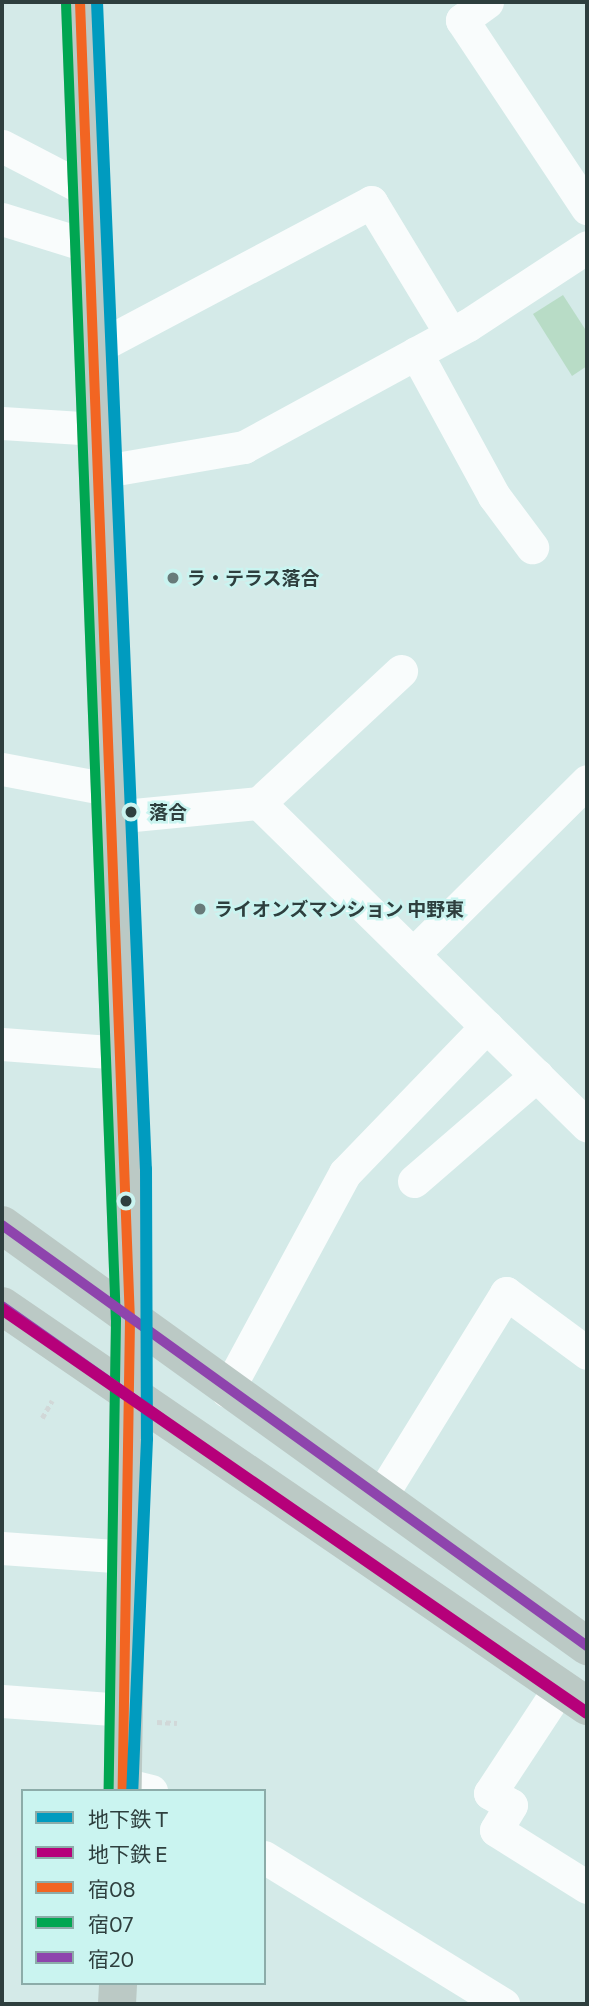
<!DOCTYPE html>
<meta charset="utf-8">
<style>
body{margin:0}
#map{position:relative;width:589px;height:2006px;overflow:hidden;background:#d4eae8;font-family:Commissioner,"Noto Sans JP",sans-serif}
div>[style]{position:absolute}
.green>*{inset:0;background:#b8dcc6}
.path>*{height:4.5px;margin-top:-2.25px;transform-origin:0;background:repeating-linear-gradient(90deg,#d1d8d8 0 5px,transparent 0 8.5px)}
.minor>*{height:33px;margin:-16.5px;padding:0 16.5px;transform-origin:16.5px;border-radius:16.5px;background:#f9fcfc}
.major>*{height:38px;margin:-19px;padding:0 19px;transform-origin:19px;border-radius:19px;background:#bbc9c5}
.bus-1>*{height:10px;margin:-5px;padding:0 5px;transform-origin:5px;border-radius:5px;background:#f26522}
.bus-2>*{height:10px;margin:-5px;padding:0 5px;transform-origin:5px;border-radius:5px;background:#00a651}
.bus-3>*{height:10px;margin:-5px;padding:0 5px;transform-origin:5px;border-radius:5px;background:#8e44ad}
.metro-1>*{height:12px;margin:-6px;padding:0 6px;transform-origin:6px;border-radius:6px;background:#009bbf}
.metro-2>*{height:12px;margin:-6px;padding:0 6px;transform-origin:6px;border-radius:6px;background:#b6007a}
.dots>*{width:19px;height:19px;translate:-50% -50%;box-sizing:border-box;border:4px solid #caf4f0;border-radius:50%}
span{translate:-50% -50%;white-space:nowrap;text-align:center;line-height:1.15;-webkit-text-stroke:5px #caf4f0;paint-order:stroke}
.poi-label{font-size:19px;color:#2e3f3e;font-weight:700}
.left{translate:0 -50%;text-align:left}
.stop-label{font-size:19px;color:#2e3f3e;font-weight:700}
.frame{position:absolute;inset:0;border:4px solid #2e3f3e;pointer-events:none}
.legend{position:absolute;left:21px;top:1789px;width:245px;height:196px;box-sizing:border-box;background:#caf4f0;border:2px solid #8caca9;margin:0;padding:9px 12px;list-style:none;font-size:21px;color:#2e3f3e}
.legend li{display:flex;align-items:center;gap:14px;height:35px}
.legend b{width:35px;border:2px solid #8caca9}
</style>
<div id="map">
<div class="green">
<i style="clip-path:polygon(563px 295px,587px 332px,587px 366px,572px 376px,533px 314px)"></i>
</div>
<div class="path">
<i style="left:42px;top:1418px;width:20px;rotate:-60deg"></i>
<i style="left:157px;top:1722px;width:20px;rotate:3deg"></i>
</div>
<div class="minor">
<i style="left:487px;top:2px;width:31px;rotate:144deg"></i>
<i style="left:462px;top:20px;width:226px;rotate:56.4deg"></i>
<i style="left:2px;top:146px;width:93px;rotate:27.4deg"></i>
<i style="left:2px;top:219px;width:91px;rotate:17.2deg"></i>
<i style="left:92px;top:350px;width:316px;rotate:-27.9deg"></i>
<i style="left:371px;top:202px;width:154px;rotate:58.8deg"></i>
<i style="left:416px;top:353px;width:163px;rotate:61.4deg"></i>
<i style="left:494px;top:496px;width:64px;rotate:53.3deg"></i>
<i style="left:2px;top:423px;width:95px;rotate:3.6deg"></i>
<i style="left:99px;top:472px;width:147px;rotate:-9.8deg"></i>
<i style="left:244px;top:447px;width:255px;rotate:-28.6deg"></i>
<i style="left:468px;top:325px;width:142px;rotate:-33.2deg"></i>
<i style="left:2px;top:769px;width:113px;rotate:10.7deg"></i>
<i style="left:259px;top:803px;width:194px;rotate:-42.9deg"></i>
<i style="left:113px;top:817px;width:147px;rotate:-5.5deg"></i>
<i style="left:259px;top:803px;width:460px;rotate:44.5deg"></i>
<i style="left:413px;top:954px;width:245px;rotate:-44.8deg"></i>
<i style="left:2px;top:1044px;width:121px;rotate:4.3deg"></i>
<i style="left:414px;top:1181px;width:162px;rotate:-40.8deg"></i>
<i style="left:227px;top:1391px;width:248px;rotate:-61.6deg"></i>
<i style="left:345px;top:1173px;width:204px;rotate:-46deg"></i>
<i style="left:379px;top:1499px;width:242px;rotate:-58.3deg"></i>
<i style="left:506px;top:1293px;width:101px;rotate:36.5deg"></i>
<i style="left:2px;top:1548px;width:126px;rotate:4.1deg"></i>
<i style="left:560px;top:1687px;width:127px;rotate:123.4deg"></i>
<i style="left:490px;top:1793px;width:24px;rotate:30deg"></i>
<i style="left:511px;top:1805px;width:29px;rotate:121deg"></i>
<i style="left:496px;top:1830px;width:107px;rotate:32.1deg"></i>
<i style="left:2px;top:1701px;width:124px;rotate:4.2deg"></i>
<i style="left:123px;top:1784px;width:29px;rotate:14deg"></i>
<i style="left:264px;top:1857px;width:281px;rotate:31.6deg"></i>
</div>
<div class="major">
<i style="left:80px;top:2px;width:1319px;rotate:87.83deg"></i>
<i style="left:130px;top:1320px;width:471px;rotate:90.9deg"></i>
<i style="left:2px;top:1225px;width:721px;rotate:35.74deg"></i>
<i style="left:2px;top:1306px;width:709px;rotate:34.36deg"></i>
<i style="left:117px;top:2004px;width:21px;rotate:-87deg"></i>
</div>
<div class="bus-1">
<i style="left:80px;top:2px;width:1319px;rotate:87.83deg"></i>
<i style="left:130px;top:1320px;width:471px;rotate:90.9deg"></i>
</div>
<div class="bus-2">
<i style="left:66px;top:3px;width:1318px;rotate:87.83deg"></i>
<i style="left:116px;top:1320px;width:471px;rotate:90.9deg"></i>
</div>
<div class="bus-3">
<i style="left:2px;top:1225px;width:721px;rotate:35.74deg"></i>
<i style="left:2px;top:1306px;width:194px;rotate:35.2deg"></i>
</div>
<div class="metro-1">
<i style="left:97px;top:2px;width:1168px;rotate:87.6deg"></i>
<i style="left:146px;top:1169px;width:270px;rotate:89.8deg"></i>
<i style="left:147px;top:1439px;width:352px;rotate:92.4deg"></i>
</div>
<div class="metro-2">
<i style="left:2px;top:1309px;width:711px;rotate:34.63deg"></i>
</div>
<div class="dots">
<i style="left:173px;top:578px;background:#687b7a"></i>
<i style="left:131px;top:812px;background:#2e3f3e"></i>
<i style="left:200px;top:909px;background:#687b7a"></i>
<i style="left:126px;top:1201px;background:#2e3f3e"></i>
</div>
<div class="poi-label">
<span class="left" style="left:187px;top:578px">ラ・テラス落合</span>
<span class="left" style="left:214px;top:909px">ライオンズマンション 中野東</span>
</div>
<div class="stop-label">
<span class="left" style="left:149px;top:812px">落合</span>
</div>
<div class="frame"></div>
<ul class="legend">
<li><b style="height:9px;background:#009bbf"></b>地下鉄 T</li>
<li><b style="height:9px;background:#b6007a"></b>地下鉄 E</li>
<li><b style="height:9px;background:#f26522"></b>宿08</li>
<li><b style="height:9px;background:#00a651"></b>宿07</li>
<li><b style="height:9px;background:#8e44ad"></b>宿20</li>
</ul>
</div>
